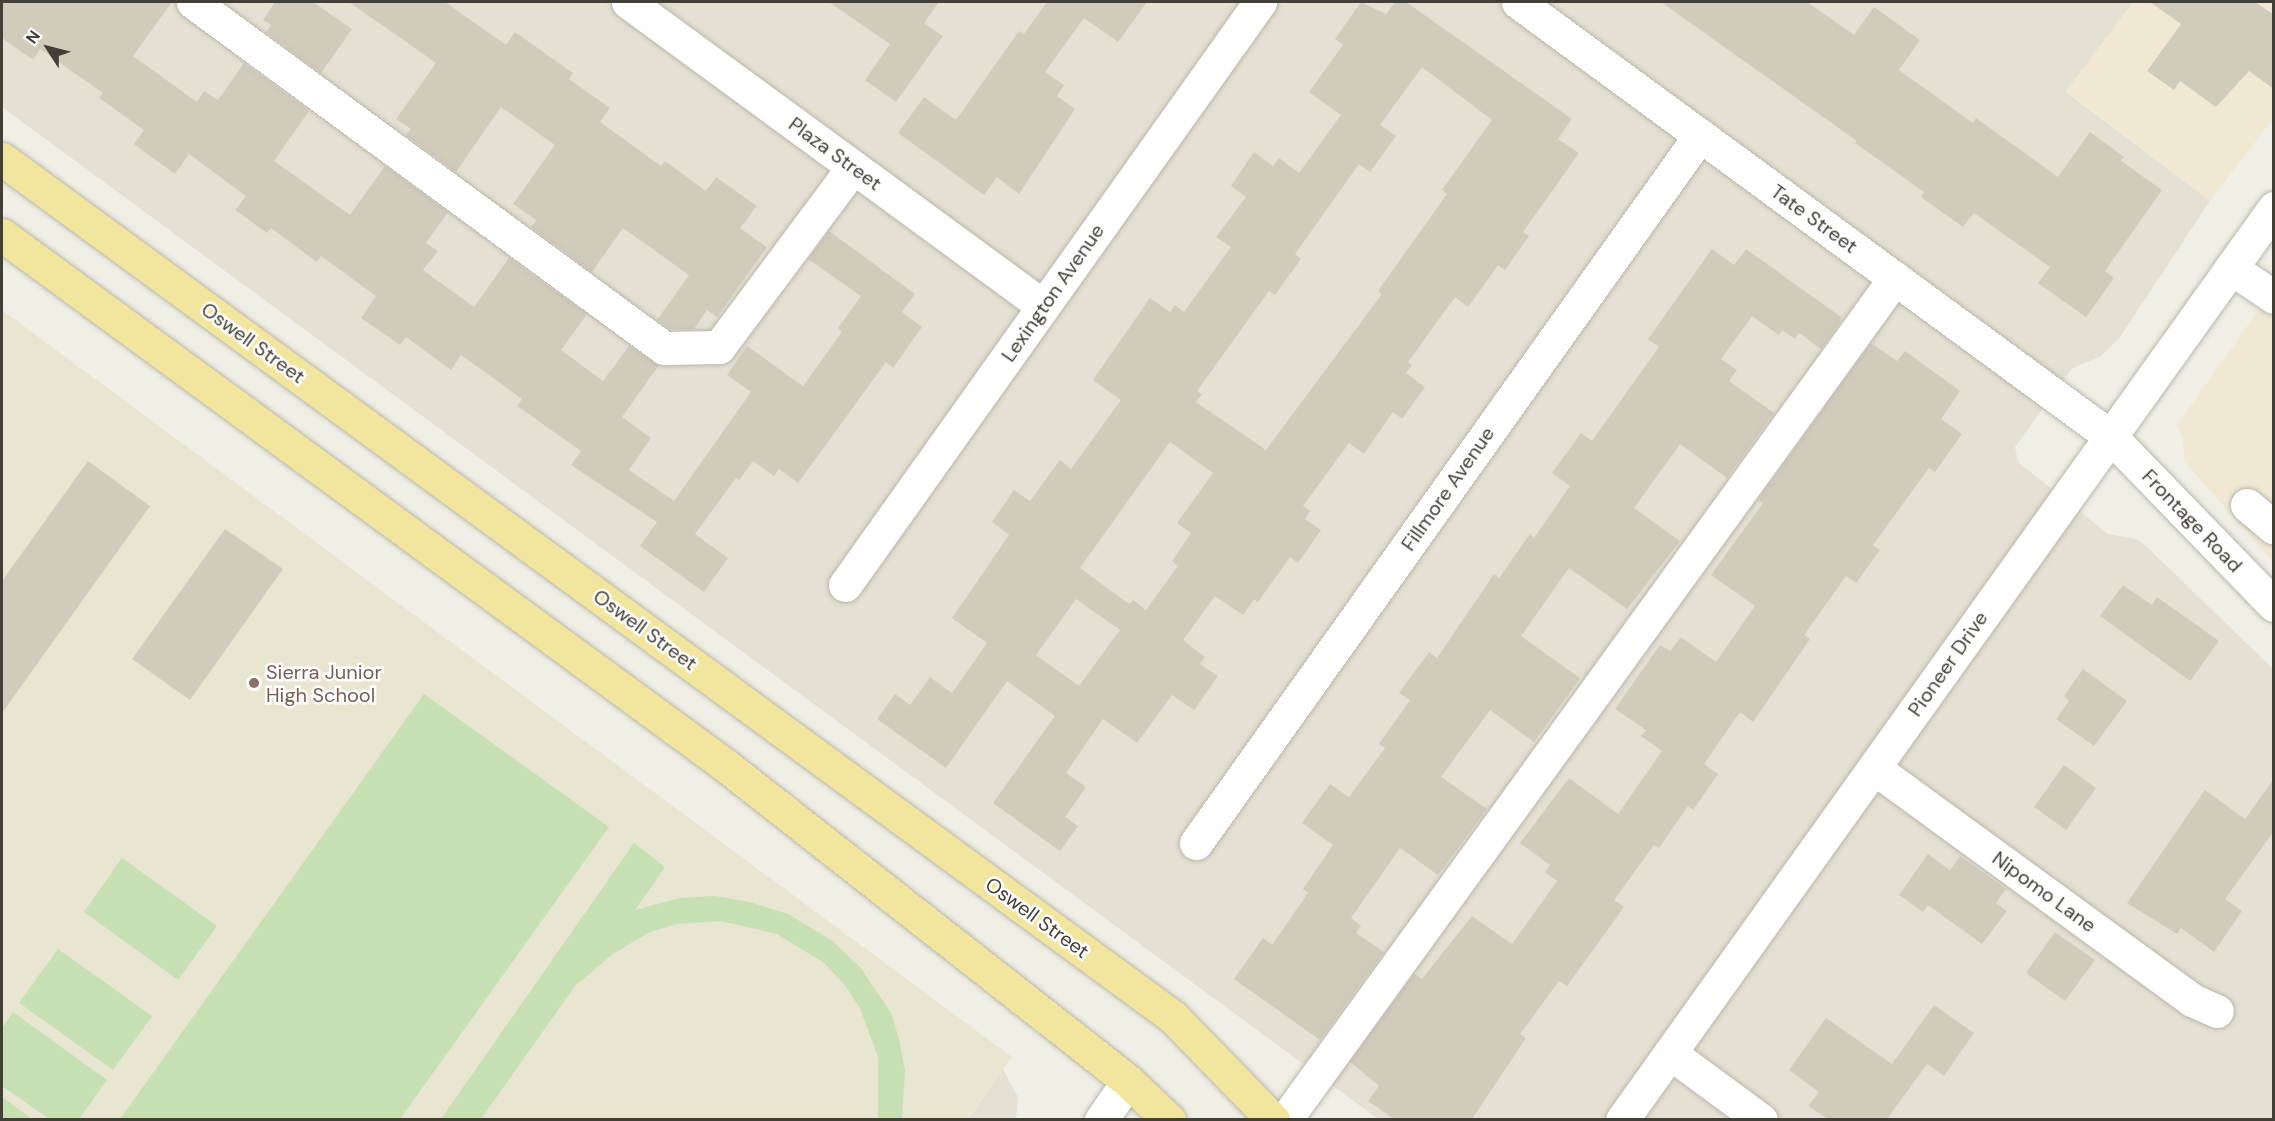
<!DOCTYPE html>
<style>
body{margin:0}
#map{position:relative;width:2275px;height:1121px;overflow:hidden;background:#f0efe6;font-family:"DM Sans",sans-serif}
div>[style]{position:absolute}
.residential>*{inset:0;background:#e4e1d4}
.commercial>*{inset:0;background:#f0e8d3}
.education>*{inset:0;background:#e8e5d1}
.green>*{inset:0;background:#c6e0b3}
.building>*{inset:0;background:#d1cbbc}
.roads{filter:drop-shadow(0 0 2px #bbb7a9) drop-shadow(0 0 2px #bbb7a9)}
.minor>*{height:33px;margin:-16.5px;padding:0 16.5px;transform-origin:16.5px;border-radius:16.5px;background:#fff}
.major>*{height:33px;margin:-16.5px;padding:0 16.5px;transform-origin:16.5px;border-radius:16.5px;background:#f2e59d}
.dots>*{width:16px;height:16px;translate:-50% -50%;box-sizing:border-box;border:3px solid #fff;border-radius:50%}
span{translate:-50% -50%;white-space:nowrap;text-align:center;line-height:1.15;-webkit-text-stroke:5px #fff;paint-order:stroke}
.street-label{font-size:20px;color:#423f36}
.education-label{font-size:20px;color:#785e54}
.left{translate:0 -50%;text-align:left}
.frame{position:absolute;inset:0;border:3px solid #423f36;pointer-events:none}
.north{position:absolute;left:18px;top:18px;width:60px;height:60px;-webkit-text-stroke:4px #fff;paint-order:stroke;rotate:306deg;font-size:16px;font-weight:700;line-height:24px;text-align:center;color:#423f36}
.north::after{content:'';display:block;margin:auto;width:21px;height:27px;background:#423f36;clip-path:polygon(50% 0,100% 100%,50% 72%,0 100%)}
</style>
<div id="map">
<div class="residential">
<i style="clip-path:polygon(2px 2px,2133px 2px,2066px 92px,2210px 201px,2120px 337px,2100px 357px,2072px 368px,2015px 447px,2018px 462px,2108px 534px,2137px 539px,2146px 546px,2273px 669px,2273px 1119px,1378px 1119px,2px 107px)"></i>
<i style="clip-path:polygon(1003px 1069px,1018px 1097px,1016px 1119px,967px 1120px)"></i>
</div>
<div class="commercial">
<i style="clip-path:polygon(2133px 2px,2273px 2px,2273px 119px,2210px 201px,2066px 91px)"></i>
<i style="clip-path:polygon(2273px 290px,2273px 562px,2184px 461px,2183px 438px,2176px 426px)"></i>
</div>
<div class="education">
<i style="clip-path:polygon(2px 310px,1012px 1057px,967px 1119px,2px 1119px)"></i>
</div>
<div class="green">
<i style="clip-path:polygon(424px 694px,609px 827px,400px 1119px,120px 1119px)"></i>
<i style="clip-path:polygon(634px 843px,665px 867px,635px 910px,680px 898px,715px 896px,750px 902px,788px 914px,831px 940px,860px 967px,891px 1013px,899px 1039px,905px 1071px,902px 1119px,878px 1119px,878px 1057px,860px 1008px,844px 984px,824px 963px,777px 934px,721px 921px,677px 924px,650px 932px,613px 954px,575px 986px,481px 1119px,441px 1119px)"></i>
<i style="clip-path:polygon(122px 858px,217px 926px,178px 980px,84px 912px)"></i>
<i style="clip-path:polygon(58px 949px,152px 1016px,113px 1070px,19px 1003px)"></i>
<i style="clip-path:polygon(13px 1012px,107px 1080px,79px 1119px,49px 1119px,2px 1086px,2px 1028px)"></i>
<i style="clip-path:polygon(2px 1097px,32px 1119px,2px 1119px)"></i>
</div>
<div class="building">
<i style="clip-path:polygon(2px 2px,172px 2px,133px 56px,197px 102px,204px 91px,218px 100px,244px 63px,309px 111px,274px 161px,350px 215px,385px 166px,448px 212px,426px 243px,438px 251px,423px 270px,474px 307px,509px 258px,587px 314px,561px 350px,603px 381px,629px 346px,659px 365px,622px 417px,651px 438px,629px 470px,674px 501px,751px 392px,727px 375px,747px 346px,803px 386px,842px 332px,838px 328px,861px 296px,808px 259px,829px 231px,915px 294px,902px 312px,922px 327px,893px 368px,886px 362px,798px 483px,779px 469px,774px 476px,753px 461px,739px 480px,736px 478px,695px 534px,728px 558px,704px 592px,640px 546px,657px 522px,571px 465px,581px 451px,517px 406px,522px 399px,461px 355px,451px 370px,406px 337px,400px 345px,361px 318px,376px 296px,321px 256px,317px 262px,271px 228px,267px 233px,235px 210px,246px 196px,189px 154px,175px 174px,134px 144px,144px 130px,99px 98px,103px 93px,40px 49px,33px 60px,2px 38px)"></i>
<i style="clip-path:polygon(275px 2px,313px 2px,352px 29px,321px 73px,266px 32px,271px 25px,263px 20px)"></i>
<i style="clip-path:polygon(349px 2px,445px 2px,506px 45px,515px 32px,573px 73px,569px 79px,610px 108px,600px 122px,661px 166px,665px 161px,706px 191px,716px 177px,757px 206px,740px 228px,767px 247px,717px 317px,707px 310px,694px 329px,670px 329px,657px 320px,689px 275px,623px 228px,592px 272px,531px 227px,536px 220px,513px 204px,555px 145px,501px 107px,456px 172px,406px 135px,411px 129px,396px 119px,436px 63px)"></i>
<i style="clip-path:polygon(829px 2px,939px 2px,924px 23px,943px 36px,896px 102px,865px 80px,890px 44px)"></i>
<i style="clip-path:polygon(1047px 2px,1147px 2px,1118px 42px,1084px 18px,1045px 72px,1064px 85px,1057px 96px,1075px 109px,1019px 194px,997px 177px,984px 195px,898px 133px,924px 97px,956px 120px,1019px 31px,1024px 34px)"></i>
<i style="clip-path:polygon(evenodd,1361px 2px,1386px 14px,1395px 2px,1406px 2px,1572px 119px,1558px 139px,1579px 153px,1523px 232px,1529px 236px,1505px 270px,1498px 265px,1468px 307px,1455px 297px,1408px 362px,1412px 365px,1406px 373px,1425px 387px,1402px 419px,1393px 412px,1364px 454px,1349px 443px,1303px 506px,1310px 511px,1305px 519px,1321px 530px,1298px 563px,1290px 557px,1258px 602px,1254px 599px,1243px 615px,1215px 596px,1183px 640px,1205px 657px,1200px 664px,1218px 676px,1194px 710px,1172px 695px,1137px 743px,1103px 719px,1066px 773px,1086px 787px,1065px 817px,1078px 826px,1060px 851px,993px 803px,1055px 716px,1007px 681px,946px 768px,877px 719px,895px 694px,910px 705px,930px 677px,952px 693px,987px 643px,952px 618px,1009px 535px,992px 522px,1014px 490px,1030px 501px,1060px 460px,1071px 469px,1121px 400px,1093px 380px,1150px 298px,1170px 312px,1175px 305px,1184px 312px,1231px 247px,1216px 237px,1246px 197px,1231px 186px,1254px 152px,1273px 166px,1279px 158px,1299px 173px,1341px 115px,1309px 92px,1343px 45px,1335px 39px,1361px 2px,1422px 67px,1492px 120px,1442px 190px,1447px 194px,1378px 291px,1382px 294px,1266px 450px,1196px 402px,1202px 394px,1197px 391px,1269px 291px,1275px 295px,1301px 259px,1295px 254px,1359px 164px,1370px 172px,1396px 136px,1380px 125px,1422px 67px,1361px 2px,1170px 442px,1213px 473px,1177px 523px,1191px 533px,1172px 561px,1178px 566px,1146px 610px,1133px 600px,1129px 604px,1080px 568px,1170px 442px,1361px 2px,1076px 599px,1120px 630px,1079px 686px,1036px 655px,1076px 599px)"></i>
<i style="clip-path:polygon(1661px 2px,1807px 2px,1854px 35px,1874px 7px,1920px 40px,1899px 70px,1973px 123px,1976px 118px,2058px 177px,2090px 132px,2124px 157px,2121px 161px,2162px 190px,2105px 271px,2114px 278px,2086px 317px,2038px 283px,2050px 267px,1974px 213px,1963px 227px,1921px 197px,1924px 192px,1855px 143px,1857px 141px)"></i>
<i style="clip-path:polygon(2150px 2px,2255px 2px,2274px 15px,2274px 89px,2249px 71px,2216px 107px,2180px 81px,2174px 90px,2147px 71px,2181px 24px)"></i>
<i style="clip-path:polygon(1712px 249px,1734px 265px,1746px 249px,1841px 317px,1840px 322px,1821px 349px,1799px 333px,1795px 339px,1782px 330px,1779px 335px,1752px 316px,1721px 359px,1737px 370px,1729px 381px,1774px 413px,1727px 478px,1680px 444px,1634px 508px,1680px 541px,1627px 609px,1569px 568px,1521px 636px,1580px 678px,1534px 742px,1490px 710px,1441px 777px,1487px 809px,1438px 875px,1400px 848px,1351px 918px,1361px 926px,1356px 933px,1384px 952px,1320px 1040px,1234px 979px,1263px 938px,1272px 945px,1308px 893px,1303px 889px,1333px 845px,1302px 823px,1330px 784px,1349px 797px,1385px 748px,1379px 744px,1410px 700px,1399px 693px,1429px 652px,1437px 658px,1494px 574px,1499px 578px,1530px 534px,1534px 538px,1570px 486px,1552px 473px,1581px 433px,1592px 441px,1659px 347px,1648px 339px)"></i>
<i style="clip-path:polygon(1871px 343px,1897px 361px,1905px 351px,1960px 391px,1941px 419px,1962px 434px,1935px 472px,1929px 468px,1873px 545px,1880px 550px,1856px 583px,1846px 576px,1804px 635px,1810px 639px,1753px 722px,1740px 712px,1704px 764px,1718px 774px,1693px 810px,1688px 806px,1659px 848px,1654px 845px,1614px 900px,1624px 907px,1567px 986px,1559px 981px,1520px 1034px,1526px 1038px,1472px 1119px,1394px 1119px,1368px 1101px,1379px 1086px,1350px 1062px,1414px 974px,1422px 979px,1472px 916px,1512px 944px,1557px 881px,1545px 872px,1550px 865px,1520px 843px,1569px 778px,1618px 814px,1662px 751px,1641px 736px,1646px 730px,1615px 709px,1660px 645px,1670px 651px,1681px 637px,1716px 662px,1755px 606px,1711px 575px,1763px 503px,1758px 500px)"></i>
<i style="clip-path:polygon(88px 461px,150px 506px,2px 713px,2px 581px)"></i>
<i style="clip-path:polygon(225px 529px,283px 569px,190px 700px,132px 659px)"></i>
<i style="clip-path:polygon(2123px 585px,2152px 605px,2157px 597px,2219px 641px,2190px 681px,2100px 616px)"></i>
<i style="clip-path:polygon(2083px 669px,2127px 701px,2094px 746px,2056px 719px,2069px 701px,2064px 696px)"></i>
<i style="clip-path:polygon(2064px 765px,2096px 788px,2066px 830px,2034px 807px)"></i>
<i style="clip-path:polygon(2274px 779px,2274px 831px,2225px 899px,2242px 911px,2214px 952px,2181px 928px,2177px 934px,2127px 903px,2205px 790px,2245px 819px)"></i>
<i style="clip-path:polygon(1928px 854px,1950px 870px,1960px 856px,2006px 889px,1996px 903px,2007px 911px,1982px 944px,1928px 905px,1923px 912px,1899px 895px)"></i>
<i style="clip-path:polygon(2055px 932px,2095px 960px,2065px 1001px,2026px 973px)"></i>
<i style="clip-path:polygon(1934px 1005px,1974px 1033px,1944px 1076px,1927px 1064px,1887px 1119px,1828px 1119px,1808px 1106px,1819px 1092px,1789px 1070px,1826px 1018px,1892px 1064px)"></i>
</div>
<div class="roads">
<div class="minor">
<i style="left:193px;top:2px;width:584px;rotate:36.3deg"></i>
<i style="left:664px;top:348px;width:55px;rotate:-1deg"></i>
<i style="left:719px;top:347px;width:224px;rotate:-53.3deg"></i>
<i style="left:628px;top:2px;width:514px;rotate:36.22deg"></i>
<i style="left:1518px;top:2px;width:734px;rotate:36.25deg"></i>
<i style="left:2110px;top:436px;width:235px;rotate:45.9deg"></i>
<i style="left:2231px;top:268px;width:52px;rotate:34deg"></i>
<i style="left:2247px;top:505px;width:35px;rotate:40deg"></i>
<i style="left:845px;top:585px;width:716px;rotate:-54.56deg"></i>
<i style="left:1874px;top:768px;width:394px;rotate:36.1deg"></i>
<i style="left:2192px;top:1000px;width:27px;rotate:24deg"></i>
<i style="left:1196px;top:843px;width:869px;rotate:-54.55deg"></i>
<i style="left:1670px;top:1053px;width:113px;rotate:36.4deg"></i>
<i style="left:1101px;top:1120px;width:47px;rotate:-55.3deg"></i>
<i style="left:1285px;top:1120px;width:1040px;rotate:-54.08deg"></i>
<i style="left:1622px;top:1120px;width:1121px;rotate:-54.44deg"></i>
</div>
<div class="major">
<i style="left:2px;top:159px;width:1452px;rotate:36.23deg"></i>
<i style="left:1173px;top:1017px;width:144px;rotate:45.8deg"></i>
<i style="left:2px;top:235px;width:896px;rotate:36.24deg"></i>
<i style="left:725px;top:765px;width:512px;rotate:38.1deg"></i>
<i style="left:1128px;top:1081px;width:57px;rotate:43.6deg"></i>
</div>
</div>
<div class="dots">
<i style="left:254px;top:683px;background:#8d6e63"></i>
</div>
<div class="street-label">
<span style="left:835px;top:154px;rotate:36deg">Plaza Street</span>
<span style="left:1814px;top:219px;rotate:36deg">Tate Street</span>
<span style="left:1053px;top:293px;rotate:-55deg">Lexington Avenue</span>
<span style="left:253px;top:343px;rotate:36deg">Oswell Street</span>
<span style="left:1448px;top:489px;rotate:-55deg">Fillmore Avenue</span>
<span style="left:2192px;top:521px;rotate:46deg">Frontage Road</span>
<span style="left:645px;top:630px;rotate:36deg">Oswell Street</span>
<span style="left:1948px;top:664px;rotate:-55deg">Pioneer Drive</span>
<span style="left:2044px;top:892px;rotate:36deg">Nipomo Lane</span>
<span style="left:1037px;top:918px;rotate:36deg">Oswell Street</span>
</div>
<div class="education-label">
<span class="left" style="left:266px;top:684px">Sierra Junior<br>High School</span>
</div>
<div class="frame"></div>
<div class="north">N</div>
</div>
